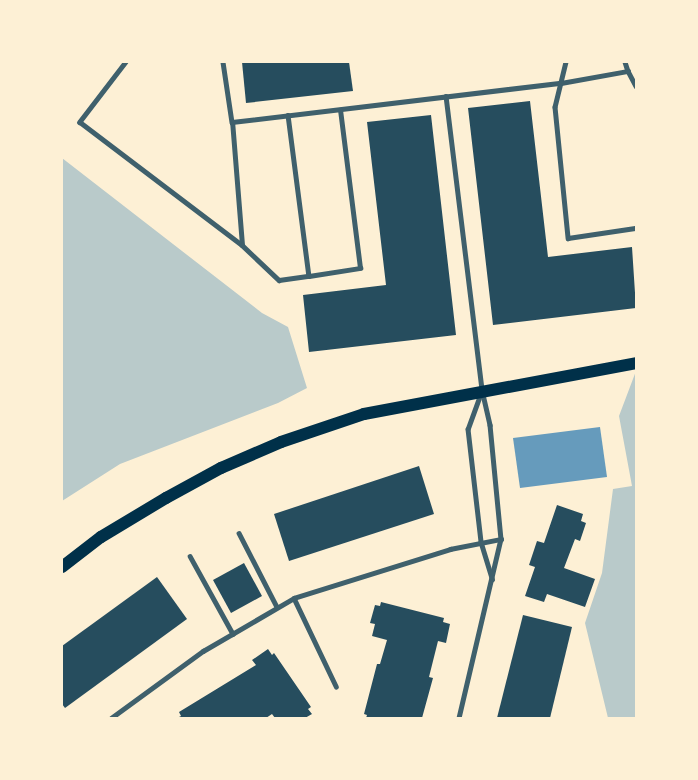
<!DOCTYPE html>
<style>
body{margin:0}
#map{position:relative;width:698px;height:780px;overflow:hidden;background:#fdf0d5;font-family:"Sofia Sans Condensed",sans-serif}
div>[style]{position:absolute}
.green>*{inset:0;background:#b9caca}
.water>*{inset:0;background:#669bbc}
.building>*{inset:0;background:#264d5e}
.service>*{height:4.5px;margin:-2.25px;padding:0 2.25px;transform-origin:2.25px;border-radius:2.25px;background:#3f606c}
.secondary>*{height:12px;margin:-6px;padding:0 6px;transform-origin:6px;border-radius:6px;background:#003049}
span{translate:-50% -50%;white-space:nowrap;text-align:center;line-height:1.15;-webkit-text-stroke:4.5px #fdf0d5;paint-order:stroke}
.frame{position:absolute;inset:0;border:63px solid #fdf0d5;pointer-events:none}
</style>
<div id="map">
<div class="green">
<i style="clip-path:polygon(62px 158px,262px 313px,288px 327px,307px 388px,278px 403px,120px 464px,62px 501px)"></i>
<i style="clip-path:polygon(636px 371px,636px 718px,608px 718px,585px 623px,602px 573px,613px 489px,632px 486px,619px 416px)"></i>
</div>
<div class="water">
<i style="clip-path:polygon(600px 427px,607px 477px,520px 488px,513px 438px)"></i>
</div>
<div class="building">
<i style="clip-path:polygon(242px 62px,349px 62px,353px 91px,246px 103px)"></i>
<i style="clip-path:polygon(530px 101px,548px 257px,632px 247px,636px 308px,493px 325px,468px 108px)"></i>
<i style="clip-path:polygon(431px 115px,456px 335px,309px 352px,303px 295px,386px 285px,367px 122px)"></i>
<i style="clip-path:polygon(419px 466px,434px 514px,289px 561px,274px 514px)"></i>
<i style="clip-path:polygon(557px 505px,583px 514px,581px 521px,586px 523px,580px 541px,575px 539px,564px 568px,595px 579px,585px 607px,547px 594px,544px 602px,525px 596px,535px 567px,529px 565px,537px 541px,544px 543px)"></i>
<i style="clip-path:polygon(244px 563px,262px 596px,231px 613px,213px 580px)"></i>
<i style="clip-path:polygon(157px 577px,187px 619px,65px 708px,62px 704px,62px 646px)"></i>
<i style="clip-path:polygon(381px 602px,444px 618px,443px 622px,450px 624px,446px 643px,438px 641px,429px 677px,433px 678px,422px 718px,366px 718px,367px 715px,364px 714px,377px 664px,380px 664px,387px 640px,372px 636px,375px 624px,370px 623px,375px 605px,380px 606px)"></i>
<i style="clip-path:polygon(523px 615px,572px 627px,550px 718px,497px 718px)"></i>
<i style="clip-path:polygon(268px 649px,272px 655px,274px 653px,311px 707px,308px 709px,312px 714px,305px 718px,275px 718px,272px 714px,266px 718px,177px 718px,181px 716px,179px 712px,256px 665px,252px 660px)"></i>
</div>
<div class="service">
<i style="left:126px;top:62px;width:76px;rotate:127.5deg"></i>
<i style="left:80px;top:122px;width:203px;rotate:37.2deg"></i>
<i style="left:242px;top:245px;width:123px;rotate:-94.6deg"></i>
<i style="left:223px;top:62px;width:61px;rotate:81.5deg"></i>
<i style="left:232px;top:122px;width:331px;rotate:-6.8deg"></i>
<i style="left:561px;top:83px;width:68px;rotate:-10.2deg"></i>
<i style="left:566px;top:62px;width:46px;rotate:103.7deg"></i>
<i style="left:555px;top:107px;width:132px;rotate:84.3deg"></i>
<i style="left:568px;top:238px;width:69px;rotate:-8.4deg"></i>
<i style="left:625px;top:62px;width:9px;rotate:72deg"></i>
<i style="left:628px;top:71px;width:17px;rotate:62deg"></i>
<i style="left:446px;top:96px;width:296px;rotate:83deg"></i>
<i style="left:482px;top:390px;width:36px;rotate:77deg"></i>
<i style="left:490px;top:425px;width:115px;rotate:84.5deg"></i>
<i style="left:501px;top:539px;width:184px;rotate:103.2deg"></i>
<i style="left:288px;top:115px;width:162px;rotate:82.6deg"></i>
<i style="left:309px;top:276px;width:52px;rotate:-8.9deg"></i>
<i style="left:360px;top:268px;width:159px;rotate:-97.2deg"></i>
<i style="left:242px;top:245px;width:51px;rotate:43.4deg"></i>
<i style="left:279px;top:280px;width:30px;rotate:-8deg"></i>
<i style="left:481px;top:394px;width:37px;rotate:110deg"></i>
<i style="left:468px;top:429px;width:114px;rotate:83.4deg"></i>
<i style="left:481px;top:542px;width:39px;rotate:73deg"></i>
<i style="left:239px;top:533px;width:83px;rotate:62.8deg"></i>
<i style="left:190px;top:556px;width:89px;rotate:61.1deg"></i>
<i style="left:294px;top:598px;width:98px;rotate:64.5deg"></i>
<i style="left:111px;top:718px;width:114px;rotate:-36.1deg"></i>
<i style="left:203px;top:651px;width:105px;rotate:-30.2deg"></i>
<i style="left:294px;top:598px;width:164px;rotate:-17.4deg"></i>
<i style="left:450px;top:549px;width:52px;rotate:-11.1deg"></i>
</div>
<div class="secondary">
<i style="left:62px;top:567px;width:49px;rotate:-37.6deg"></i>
<i style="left:101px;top:537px;width:76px;rotate:-31deg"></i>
<i style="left:166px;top:498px;width:63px;rotate:-28.6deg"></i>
<i style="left:221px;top:468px;width:65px;rotate:-23.4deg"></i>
<i style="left:281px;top:442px;width:88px;rotate:-18.6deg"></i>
<i style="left:364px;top:414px;width:277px;rotate:-10.6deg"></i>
</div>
<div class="frame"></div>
</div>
